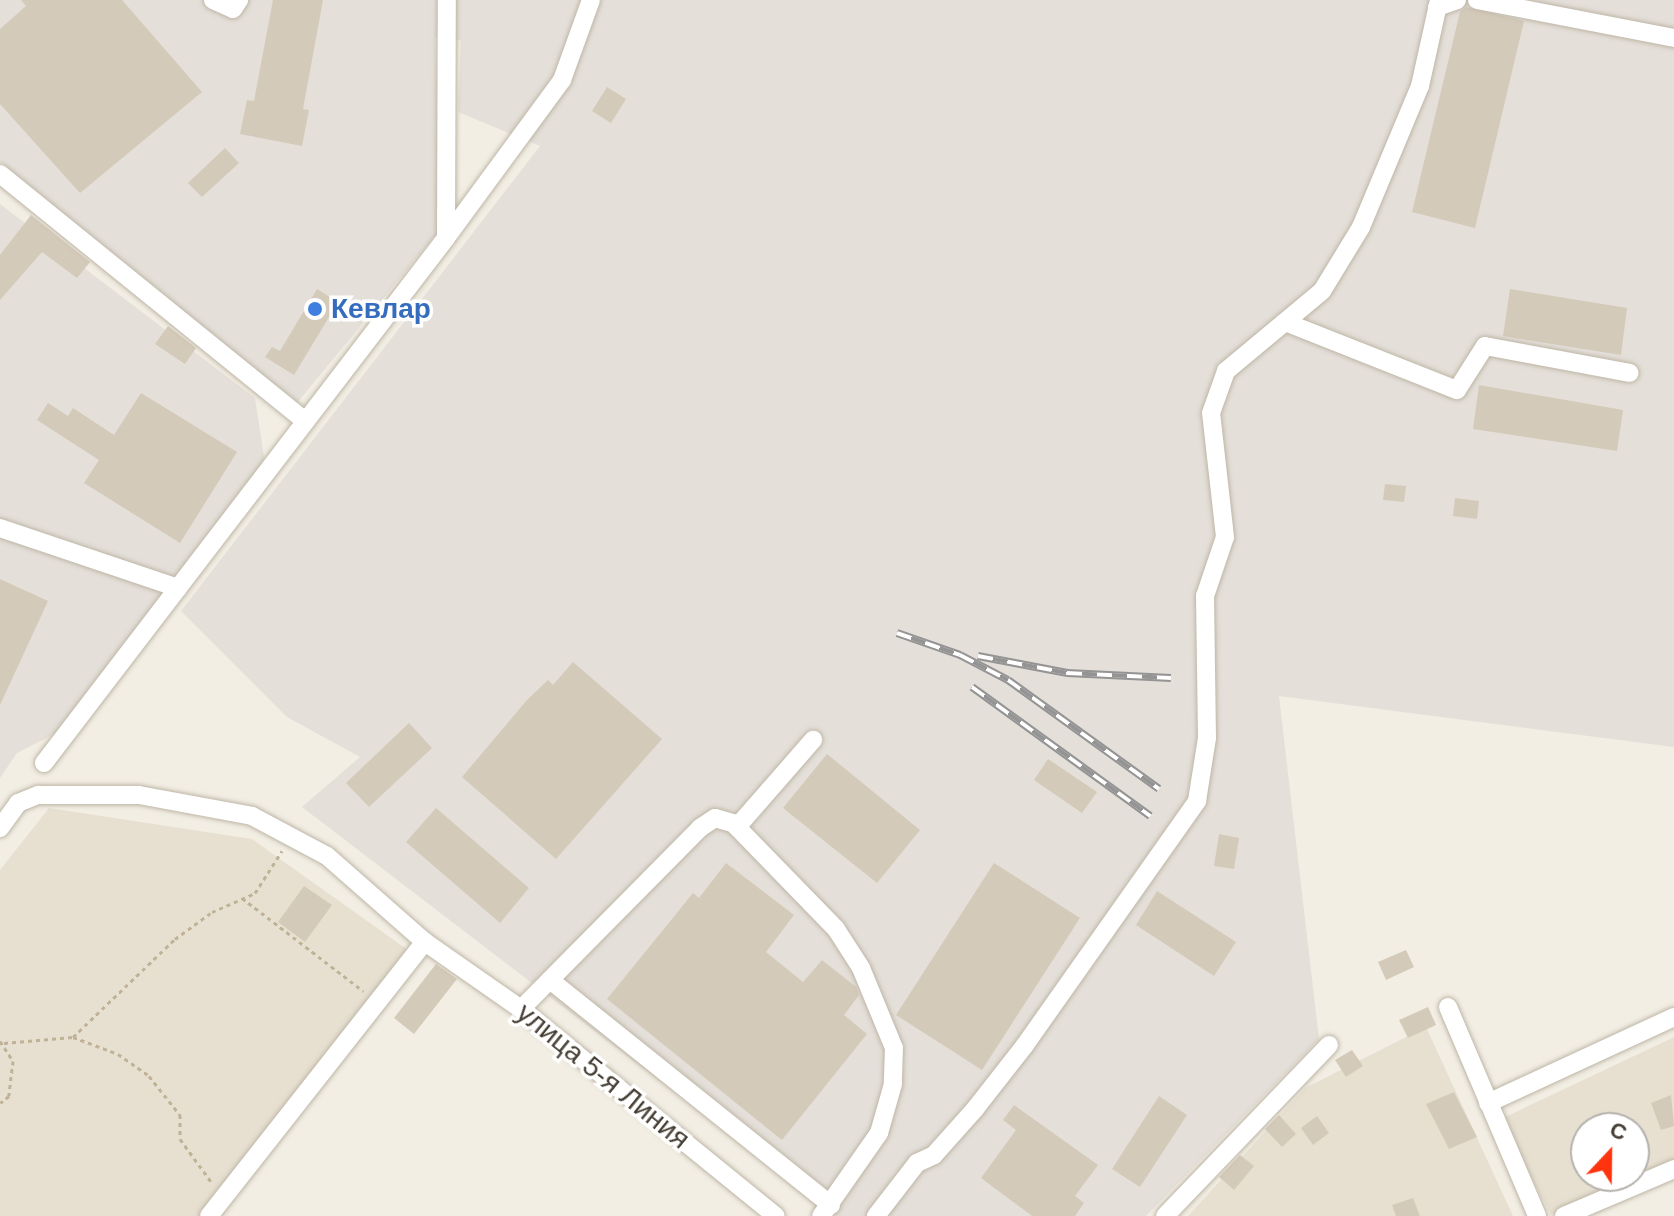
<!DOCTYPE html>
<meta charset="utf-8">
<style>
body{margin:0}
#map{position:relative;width:1674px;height:1216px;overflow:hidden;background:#f2eee4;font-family:Arial,sans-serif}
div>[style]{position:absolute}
.residential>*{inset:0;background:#e7e0d1}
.industrial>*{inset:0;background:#e4dfd9}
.building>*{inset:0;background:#d4cab9}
.path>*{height:3px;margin-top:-1.5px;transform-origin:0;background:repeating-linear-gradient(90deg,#c0b297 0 4px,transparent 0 8px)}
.roads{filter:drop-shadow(0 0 2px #beb6a6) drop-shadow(0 0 2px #beb6a6)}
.minor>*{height:18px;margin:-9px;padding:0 9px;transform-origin:9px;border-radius:9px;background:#fff}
.rail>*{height:8px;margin-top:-4px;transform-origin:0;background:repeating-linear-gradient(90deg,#fff 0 15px,#949494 0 30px);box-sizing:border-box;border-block:2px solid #949494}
.dots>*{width:22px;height:22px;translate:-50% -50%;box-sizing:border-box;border:4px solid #fff;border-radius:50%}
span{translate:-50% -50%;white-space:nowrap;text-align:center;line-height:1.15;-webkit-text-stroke:7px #fff;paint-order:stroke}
.shop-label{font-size:28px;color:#366cbe;font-weight:700}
.left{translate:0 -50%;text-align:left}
.street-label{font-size:28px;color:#453e34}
.north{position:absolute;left:1570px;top:1112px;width:80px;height:80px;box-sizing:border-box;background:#fff;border:2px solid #b5b2ae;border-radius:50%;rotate:22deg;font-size:22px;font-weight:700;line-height:32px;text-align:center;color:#453e34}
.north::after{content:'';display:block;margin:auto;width:28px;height:36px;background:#ff340e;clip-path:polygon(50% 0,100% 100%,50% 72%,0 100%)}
</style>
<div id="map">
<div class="residential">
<i style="clip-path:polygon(49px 808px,252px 839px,408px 950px,203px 1216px,0 1216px,0 870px)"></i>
<i style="clip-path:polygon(1426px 1027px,1513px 1216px,1188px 1216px,1305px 1088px)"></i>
<i style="clip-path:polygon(evenodd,1674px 1037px,1674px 1162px,1551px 1215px,1501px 1119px,1674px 1037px,1586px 1128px,1634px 1128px,1634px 1176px,1586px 1176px,1586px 1128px)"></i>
</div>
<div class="industrial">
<i style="clip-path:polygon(0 0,1674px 0,1674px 747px,1279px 696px,1319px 1039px,1146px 1216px,836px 1216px,302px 807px,360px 757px,287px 717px,181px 611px,540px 146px,458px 112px,461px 40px,435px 37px,442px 227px,297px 403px,0 162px)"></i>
<i style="clip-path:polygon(0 204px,255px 398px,265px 463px,60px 731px,17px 753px,0 778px)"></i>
</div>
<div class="building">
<i style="clip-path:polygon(21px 0,122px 0,202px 92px,80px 193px,0 104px,0 29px,26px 6px)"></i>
<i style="clip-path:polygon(273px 0,323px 0,303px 109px,309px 110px,302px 146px,240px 134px,247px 100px,254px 101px)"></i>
<i style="clip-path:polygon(1466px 7px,1524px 21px,1475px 228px,1412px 212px,1460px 12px)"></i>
<i style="clip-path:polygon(607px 87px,626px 99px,611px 123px,592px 111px)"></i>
<i style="clip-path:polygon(225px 148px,239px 163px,202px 197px,188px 183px)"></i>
<i style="clip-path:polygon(31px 215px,90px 262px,77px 278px,42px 252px,0 300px,0 255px)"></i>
<i style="clip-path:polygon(317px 289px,338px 302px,294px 375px,265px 357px,272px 347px,280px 351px)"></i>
<i style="clip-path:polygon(1510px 289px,1627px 308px,1621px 355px,1503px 336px)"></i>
<i style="clip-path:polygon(168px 326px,196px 348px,185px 364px,155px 344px)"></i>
<i style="clip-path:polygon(1479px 385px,1623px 410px,1617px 451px,1473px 429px)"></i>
<i style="clip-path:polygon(141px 393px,237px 452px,180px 543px,84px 483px,99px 460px,37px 420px,48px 403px,68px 416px,73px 408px,114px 435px)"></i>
<i style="clip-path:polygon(1385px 484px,1406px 486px,1404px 502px,1383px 500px)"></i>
<i style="clip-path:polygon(1455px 498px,1479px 501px,1477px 519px,1453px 516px)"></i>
<i style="clip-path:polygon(0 579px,48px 601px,0 705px)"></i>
<i style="clip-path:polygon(573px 662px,662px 739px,556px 859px,462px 777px,527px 700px,548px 680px,553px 685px)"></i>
<i style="clip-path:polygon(409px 723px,432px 748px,369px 807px,346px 783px)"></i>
<i style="clip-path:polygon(827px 754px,920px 830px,877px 883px,783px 808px)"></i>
<i style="clip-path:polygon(1048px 759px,1097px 792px,1082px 813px,1034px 780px)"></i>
<i style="clip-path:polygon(436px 808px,529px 888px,500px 923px,406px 842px)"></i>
<i style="clip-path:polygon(1219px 834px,1239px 838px,1234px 869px,1214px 866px)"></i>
<i style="clip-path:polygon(726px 863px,794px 915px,766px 952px,803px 982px,822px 960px,856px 987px,859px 995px,844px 1015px,867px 1034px,782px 1140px,607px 999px,693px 893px,699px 898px)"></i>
<i style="clip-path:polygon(994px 863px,1080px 918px,982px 1070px,896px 1015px)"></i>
<i style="clip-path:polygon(304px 886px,332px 905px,305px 942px,278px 922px)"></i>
<i style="clip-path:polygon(1157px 891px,1236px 942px,1214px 976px,1136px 925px)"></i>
<i style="clip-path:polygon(1406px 950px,1414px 967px,1386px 980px,1378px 962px)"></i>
<i style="clip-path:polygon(436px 964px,457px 979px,414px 1034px,394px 1018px)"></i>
<i style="clip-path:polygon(1428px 1007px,1436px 1025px,1408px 1038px,1399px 1020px)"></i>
<i style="clip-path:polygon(1352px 1050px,1363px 1066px,1346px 1077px,1335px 1060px)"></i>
<i style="clip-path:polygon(1454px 1092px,1477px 1137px,1449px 1149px,1426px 1104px)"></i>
<i style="clip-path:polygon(1671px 1095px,1674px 1126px,1661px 1130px,1651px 1103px)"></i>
<i style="clip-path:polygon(1159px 1096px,1187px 1115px,1140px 1187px,1112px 1169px)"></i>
<i style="clip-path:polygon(1014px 1105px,1098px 1165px,1075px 1196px,1084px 1203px,1075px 1216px,1032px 1216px,981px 1178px,1016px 1130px,1003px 1120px)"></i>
<i style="clip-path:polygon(1279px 1115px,1296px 1134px,1282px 1147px,1265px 1129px)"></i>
<i style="clip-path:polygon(1317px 1116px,1329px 1133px,1313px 1145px,1301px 1128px)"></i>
<i style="clip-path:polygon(1240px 1155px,1254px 1166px,1234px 1190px,1219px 1177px)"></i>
<i style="clip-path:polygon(1413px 1198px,1420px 1216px,1396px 1216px,1392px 1205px)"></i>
</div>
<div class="path">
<i style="left:242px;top:898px;width:153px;rotate:37.5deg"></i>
<i style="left:73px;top:1037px;width:141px;rotate:-43.9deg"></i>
<i style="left:175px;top:939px;width:46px;rotate:-36.1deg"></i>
<i style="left:212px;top:912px;width:47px;rotate:-23.8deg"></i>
<i style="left:255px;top:893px;width:50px;rotate:-57.3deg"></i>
<i style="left:0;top:1041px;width:24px;rotate:57deg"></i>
<i style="left:13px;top:1061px;width:35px;rotate:97deg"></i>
<i style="left:9px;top:1096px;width:11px;rotate:142deg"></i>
<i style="left:4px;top:1043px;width:69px;rotate:-5deg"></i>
<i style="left:73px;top:1037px;width:48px;rotate:20.7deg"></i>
<i style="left:118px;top:1054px;width:38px;rotate:35deg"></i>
<i style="left:149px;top:1076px;width:50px;rotate:51.5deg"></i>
<i style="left:180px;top:1115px;width:24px;rotate:90deg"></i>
<i style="left:180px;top:1139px;width:54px;rotate:54deg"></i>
</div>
<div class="roads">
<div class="minor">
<i style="left:213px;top:0;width:22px;rotate:24deg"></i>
<i style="left:233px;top:9px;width:11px;rotate:-56deg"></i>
<i style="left:1477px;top:0;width:201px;rotate:10.9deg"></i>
<i style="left:1437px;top:7px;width:21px;rotate:-19deg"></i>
<i style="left:0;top:174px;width:392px;rotate:39deg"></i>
<i style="left:446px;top:238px;width:196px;rotate:-53.7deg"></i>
<i style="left:562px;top:80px;width:85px;rotate:-70.1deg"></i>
<i style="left:1285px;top:322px;width:185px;rotate:21.6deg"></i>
<i style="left:1457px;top:390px;width:52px;rotate:-57.5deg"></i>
<i style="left:1485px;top:346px;width:147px;rotate:10.5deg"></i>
<i style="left:0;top:528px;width:188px;rotate:18.6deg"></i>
<i style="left:44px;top:763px;width:661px;rotate:-52.56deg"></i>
<i style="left:446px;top:238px;width:238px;rotate:-89.8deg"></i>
<i style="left:737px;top:827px;width:116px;rotate:-48.9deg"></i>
<i style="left:0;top:828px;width:31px;rotate:-54deg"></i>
<i style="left:18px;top:803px;width:22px;rotate:-22deg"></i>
<i style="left:38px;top:795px;width:101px"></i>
<i style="left:139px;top:795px;width:115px;rotate:10.5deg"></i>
<i style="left:252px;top:816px;width:85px;rotate:28.1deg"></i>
<i style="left:327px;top:856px;width:130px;rotate:41.3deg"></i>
<i style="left:425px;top:942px;width:117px;rotate:34.9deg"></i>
<i style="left:521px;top:1009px;width:328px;rotate:39.1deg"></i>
<i style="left:550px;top:980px;width:360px;rotate:38.7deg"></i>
<i style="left:1448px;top:1007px;width:227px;rotate:66.9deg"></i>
<i style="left:521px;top:1009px;width:255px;rotate:-45.3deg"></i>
<i style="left:700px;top:828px;width:18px;rotate:-34deg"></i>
<i style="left:715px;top:818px;width:19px;rotate:16deg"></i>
<i style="left:733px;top:823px;width:148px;rotate:45.8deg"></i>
<i style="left:836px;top:929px;width:46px;rotate:57.3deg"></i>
<i style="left:861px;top:968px;width:87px;rotate:67.6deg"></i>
<i style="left:894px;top:1048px;width:36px;rotate:92deg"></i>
<i style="left:893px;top:1084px;width:51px;rotate:105.9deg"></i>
<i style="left:879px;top:1133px;width:101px;rotate:124.9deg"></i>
<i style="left:1488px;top:1103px;width:205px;rotate:-24.8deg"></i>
<i style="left:209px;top:1216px;width:349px;rotate:-51.8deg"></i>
<i style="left:876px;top:1216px;width:67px;rotate:-52.3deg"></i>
<i style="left:917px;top:1163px;width:19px;rotate:-25deg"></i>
<i style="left:934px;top:1155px;width:62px;rotate:-48.3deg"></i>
<i style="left:975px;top:1109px;width:81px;rotate:-52deg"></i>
<i style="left:1025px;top:1045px;width:299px;rotate:-54.8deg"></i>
<i style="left:1197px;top:801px;width:64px;rotate:-81deg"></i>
<i style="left:1207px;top:738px;width:142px;rotate:-90.8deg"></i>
<i style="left:1205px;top:596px;width:62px;rotate:-71.3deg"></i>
<i style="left:1225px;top:537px;width:125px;rotate:-96.4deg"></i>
<i style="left:1211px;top:413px;width:45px;rotate:-70.3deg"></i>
<i style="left:1226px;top:371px;width:125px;rotate:-39.8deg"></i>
<i style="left:1322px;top:291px;width:75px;rotate:-58.6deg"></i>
<i style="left:1361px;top:227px;width:153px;rotate:-67.3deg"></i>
<i style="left:1420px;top:86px;width:88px;rotate:-77.5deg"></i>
<i style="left:1165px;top:1216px;width:237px;rotate:-46.2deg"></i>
<i style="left:1564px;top:1216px;width:120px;rotate:-23.1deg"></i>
</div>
</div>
<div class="rail">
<i style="left:897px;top:633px;width:67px;rotate:19.2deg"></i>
<i style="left:960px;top:655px;width:54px;rotate:27.5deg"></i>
<i style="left:1008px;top:680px;width:186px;rotate:35.8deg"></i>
<i style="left:978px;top:656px;width:91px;rotate:10.8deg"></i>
<i style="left:1067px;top:673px;width:104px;rotate:2.8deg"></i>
<i style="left:972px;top:687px;width:220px;rotate:35.9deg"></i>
</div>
<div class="dots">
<i style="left:315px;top:309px;background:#3f7fe0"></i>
</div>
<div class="shop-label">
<span class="left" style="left:331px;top:309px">Кевлар</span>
</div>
<div class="street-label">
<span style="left:603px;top:1076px;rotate:39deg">улица 5-я Линия</span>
</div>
<div class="north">С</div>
</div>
